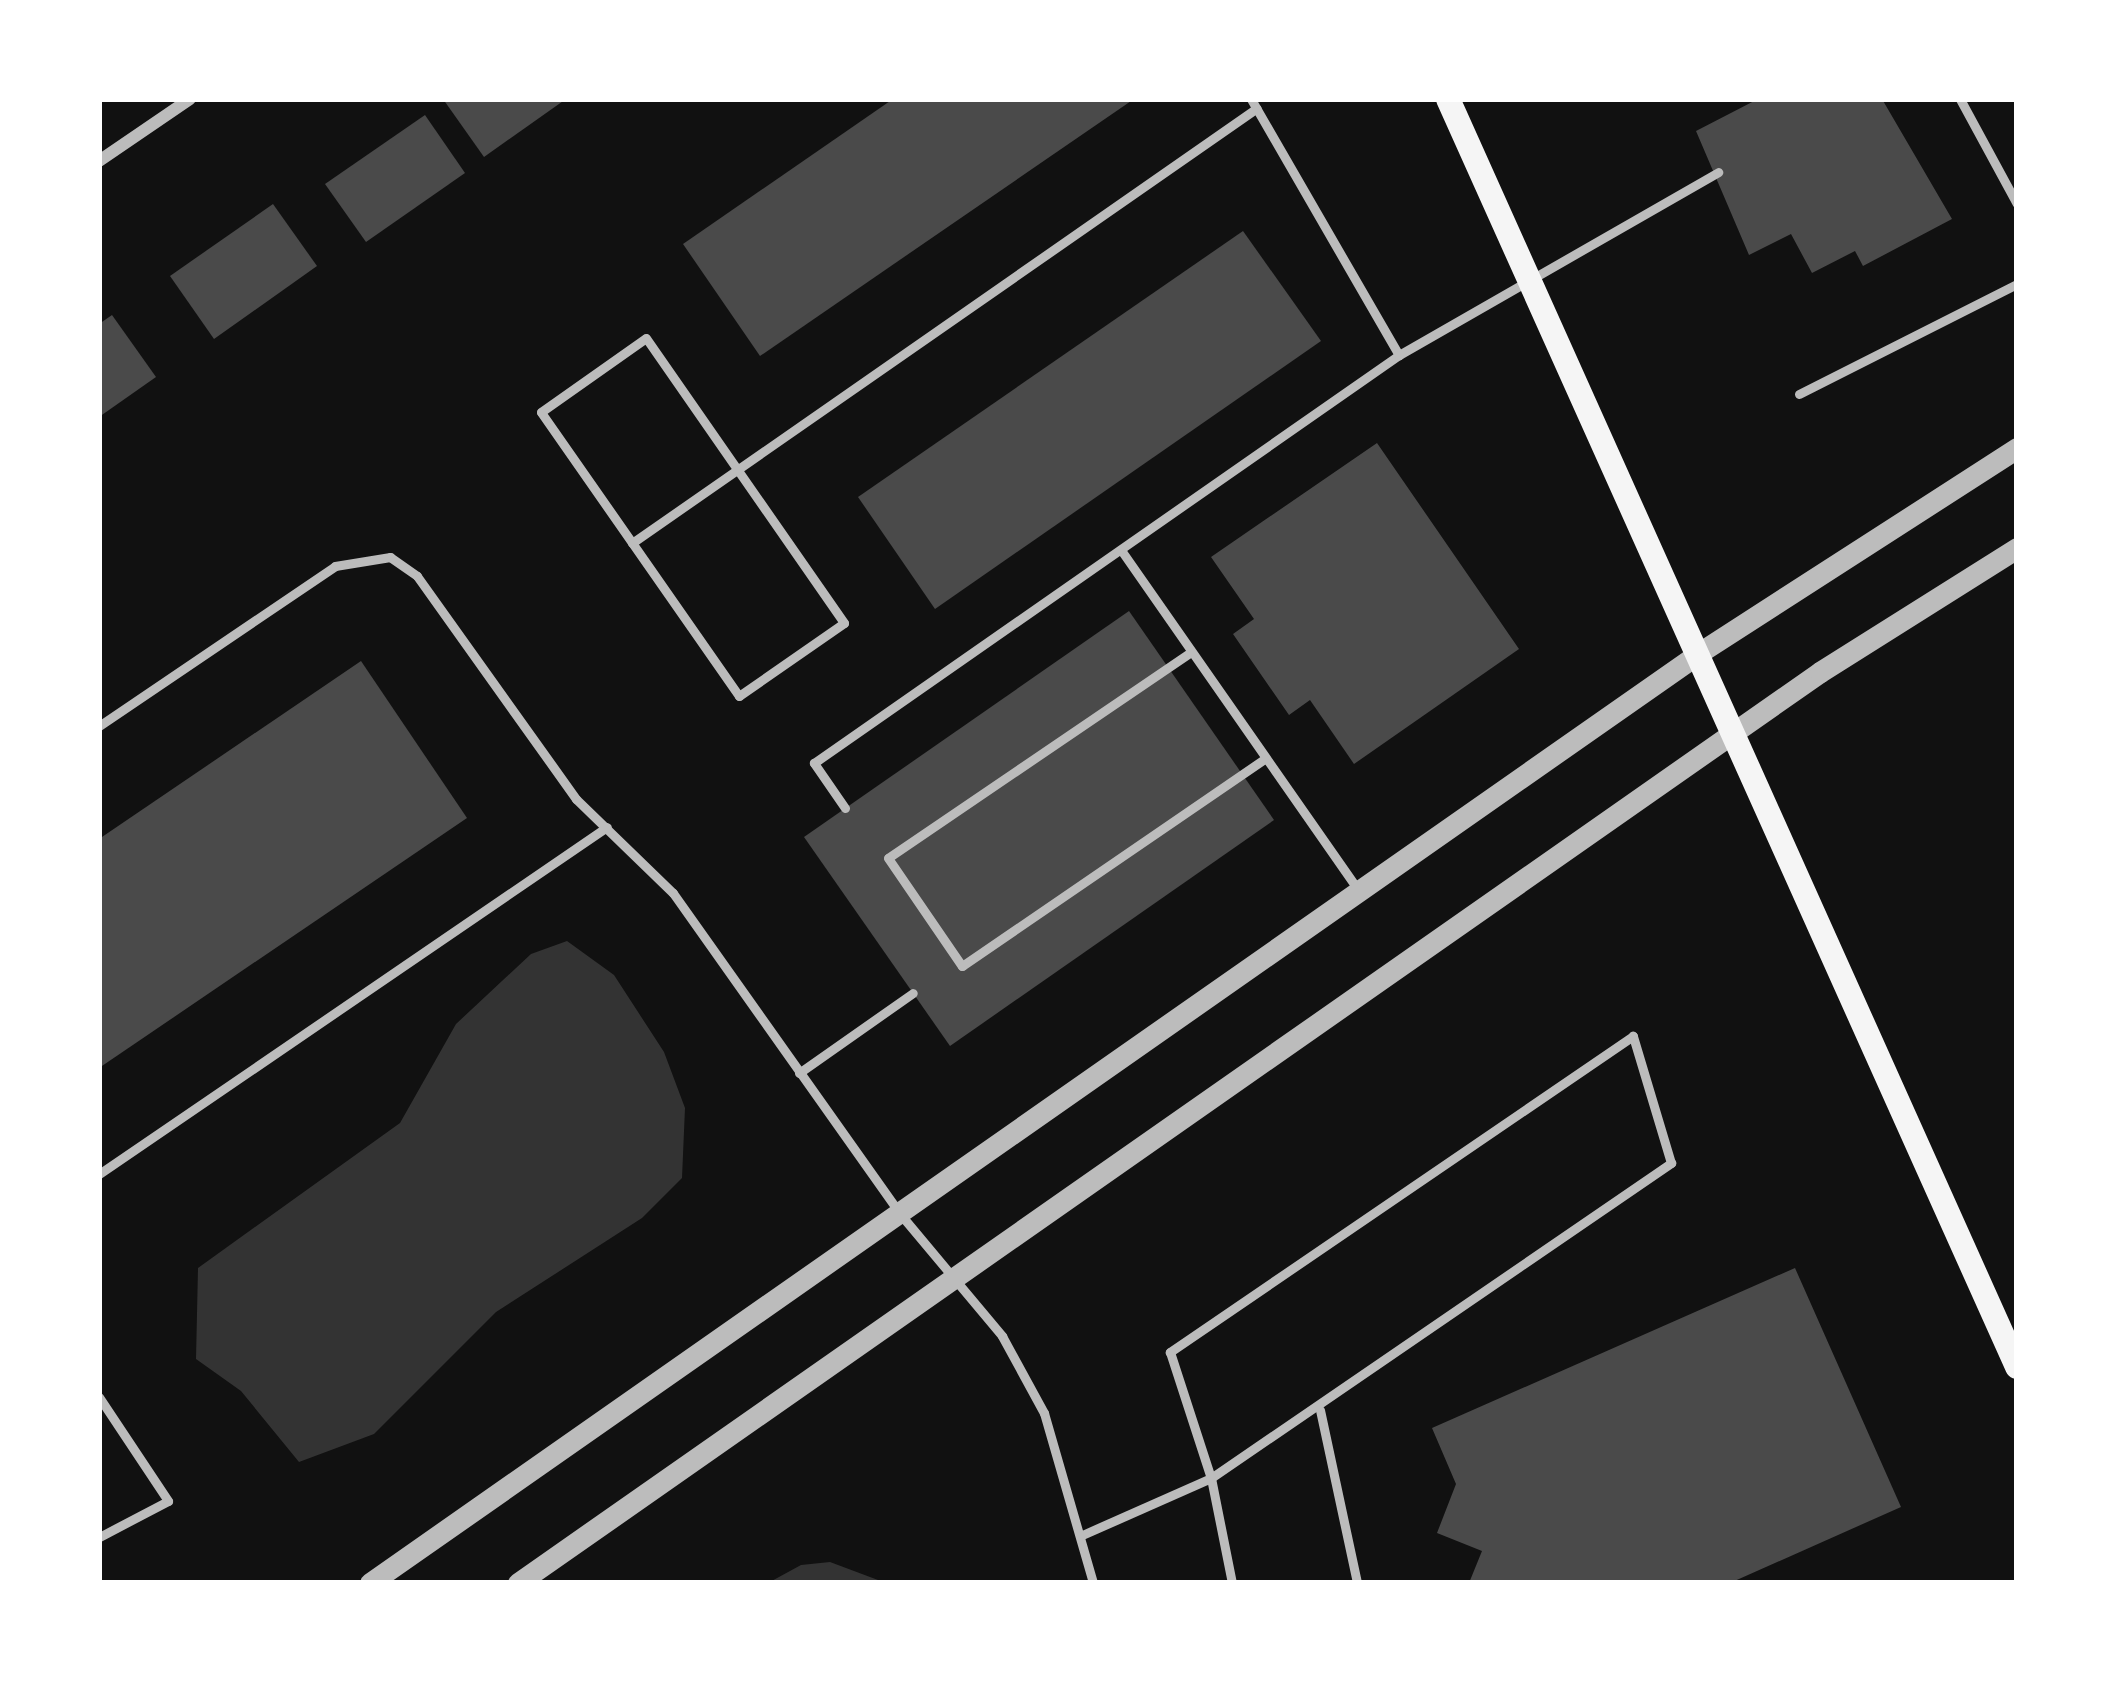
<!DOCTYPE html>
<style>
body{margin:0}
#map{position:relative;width:2116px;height:1682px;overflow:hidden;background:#111;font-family:Signika,sans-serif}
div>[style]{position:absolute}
.water>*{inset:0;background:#333}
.building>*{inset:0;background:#4a4a4a}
.service>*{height:9px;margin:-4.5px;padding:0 4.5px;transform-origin:4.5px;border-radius:4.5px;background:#bcbcbc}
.minor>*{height:12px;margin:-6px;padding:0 6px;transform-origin:6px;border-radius:6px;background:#bcbcbc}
.tertiary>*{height:21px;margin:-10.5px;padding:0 10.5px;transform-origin:10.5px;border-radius:10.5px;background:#bcbcbc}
.secondary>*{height:24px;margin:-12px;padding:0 12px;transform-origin:12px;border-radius:12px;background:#f5f5f5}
span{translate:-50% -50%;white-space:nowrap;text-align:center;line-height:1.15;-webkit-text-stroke:9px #fff;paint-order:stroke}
.frame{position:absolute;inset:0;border:102px solid #fff;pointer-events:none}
</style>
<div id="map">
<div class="water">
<i style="clip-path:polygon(567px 941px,614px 975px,664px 1052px,685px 1108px,682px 1178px,642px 1218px,496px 1312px,374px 1434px,299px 1462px,241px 1391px,196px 1359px,198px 1268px,400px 1123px,456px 1024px,531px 954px)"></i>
<i style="clip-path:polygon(830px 1562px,886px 1583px,768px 1583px,801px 1565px)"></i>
</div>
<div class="building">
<i style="clip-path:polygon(443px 99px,566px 99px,484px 157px)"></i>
<i style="clip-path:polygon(893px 99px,1134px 99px,760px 356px,683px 244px)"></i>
<i style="clip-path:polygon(1758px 99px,1882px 99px,1952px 219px,1863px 266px,1855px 251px,1812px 273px,1791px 234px,1749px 255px,1696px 131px)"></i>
<i style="clip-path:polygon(425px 115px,465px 173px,366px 242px,325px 184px)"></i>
<i style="clip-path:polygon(273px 204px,317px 266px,214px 339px,170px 276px)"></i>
<i style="clip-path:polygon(1243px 231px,1321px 341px,935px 609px,858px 497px)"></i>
<i style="clip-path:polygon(112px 315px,156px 377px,99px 417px,99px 324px)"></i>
<i style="clip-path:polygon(1377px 443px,1519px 649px,1354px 764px,1310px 700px,1289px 715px,1233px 634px,1254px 619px,1211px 557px)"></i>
<i style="clip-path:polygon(1129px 611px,1274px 820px,950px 1046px,804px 837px)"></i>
<i style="clip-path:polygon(361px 661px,467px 818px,99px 1068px,99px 839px)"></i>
<i style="clip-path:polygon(1795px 1268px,1901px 1507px,1730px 1583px,1469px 1583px,1482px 1551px,1437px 1533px,1456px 1484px,1432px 1428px)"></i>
</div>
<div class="service">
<i style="left:1251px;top:99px;width:296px;rotate:60deg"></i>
<i style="left:1960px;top:99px;width:119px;rotate:61.5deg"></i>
<i style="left:646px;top:338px;width:347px;rotate:55.2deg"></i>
<i style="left:844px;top:623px;width:128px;rotate:145.2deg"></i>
<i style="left:739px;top:696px;width:346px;rotate:-124.9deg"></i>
<i style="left:541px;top:412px;width:128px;rotate:-35.2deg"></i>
<i style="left:1799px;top:394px;width:244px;rotate:-26.8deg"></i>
<i style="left:632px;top:543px;width:761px;rotate:-34.84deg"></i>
<i style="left:1121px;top:550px;width:416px;rotate:55.1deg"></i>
<i style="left:1191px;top:652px;width:366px;rotate:145.8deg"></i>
<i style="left:888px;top:858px;width:131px;rotate:55.6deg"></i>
<i style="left:962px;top:966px;width:366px;rotate:-34.4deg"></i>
<i style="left:99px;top:726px;width:285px;rotate:-34.1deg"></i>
<i style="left:335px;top:566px;width:56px;rotate:-9.3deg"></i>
<i style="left:390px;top:557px;width:33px;rotate:35deg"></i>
<i style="left:417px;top:576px;width:274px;rotate:54.5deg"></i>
<i style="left:576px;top:799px;width:135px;rotate:44.1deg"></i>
<i style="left:673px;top:893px;width:395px;rotate:54.7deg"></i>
<i style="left:901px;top:1215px;width:158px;rotate:50.1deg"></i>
<i style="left:1002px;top:1336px;width:88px;rotate:61.4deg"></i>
<i style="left:1044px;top:1413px;width:177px;rotate:73.9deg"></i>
<i style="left:845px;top:808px;width:55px;rotate:-124.6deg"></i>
<i style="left:814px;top:763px;width:713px;rotate:-34.89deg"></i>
<i style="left:1399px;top:355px;width:368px;rotate:-29.8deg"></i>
<i style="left:799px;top:1073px;width:139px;rotate:-35.1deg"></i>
<i style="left:99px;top:1174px;width:615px;rotate:-34.34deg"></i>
<i style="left:99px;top:1397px;width:125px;rotate:56.4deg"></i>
<i style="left:168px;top:1501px;width:78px;rotate:152.4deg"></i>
<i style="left:1320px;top:1410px;width:177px;rotate:77.9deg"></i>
<i style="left:1080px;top:1536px;width:143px;rotate:-23.9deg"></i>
<i style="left:1211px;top:1478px;width:558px;rotate:-34.4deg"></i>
<i style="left:1671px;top:1163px;width:133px;rotate:-106.7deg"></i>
<i style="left:1633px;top:1036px;width:561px;rotate:145.69deg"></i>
<i style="left:1170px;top:1352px;width:133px;rotate:72deg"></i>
<i style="left:1211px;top:1478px;width:107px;rotate:78.7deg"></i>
</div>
<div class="minor">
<i style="left:99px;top:161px;width:110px;rotate:-34.3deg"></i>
</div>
<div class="tertiary">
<i style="left:370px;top:1583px;width:1626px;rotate:-34.98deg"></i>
<i style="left:1702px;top:651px;width:375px;rotate:-32.8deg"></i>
<i style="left:518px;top:1583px;width:1589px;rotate:-34.98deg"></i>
<i style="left:1820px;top:672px;width:233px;rotate:-32.2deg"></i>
</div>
<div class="secondary">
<i style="left:1448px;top:99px;width:1390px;rotate:65.83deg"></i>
</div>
<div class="frame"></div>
</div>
